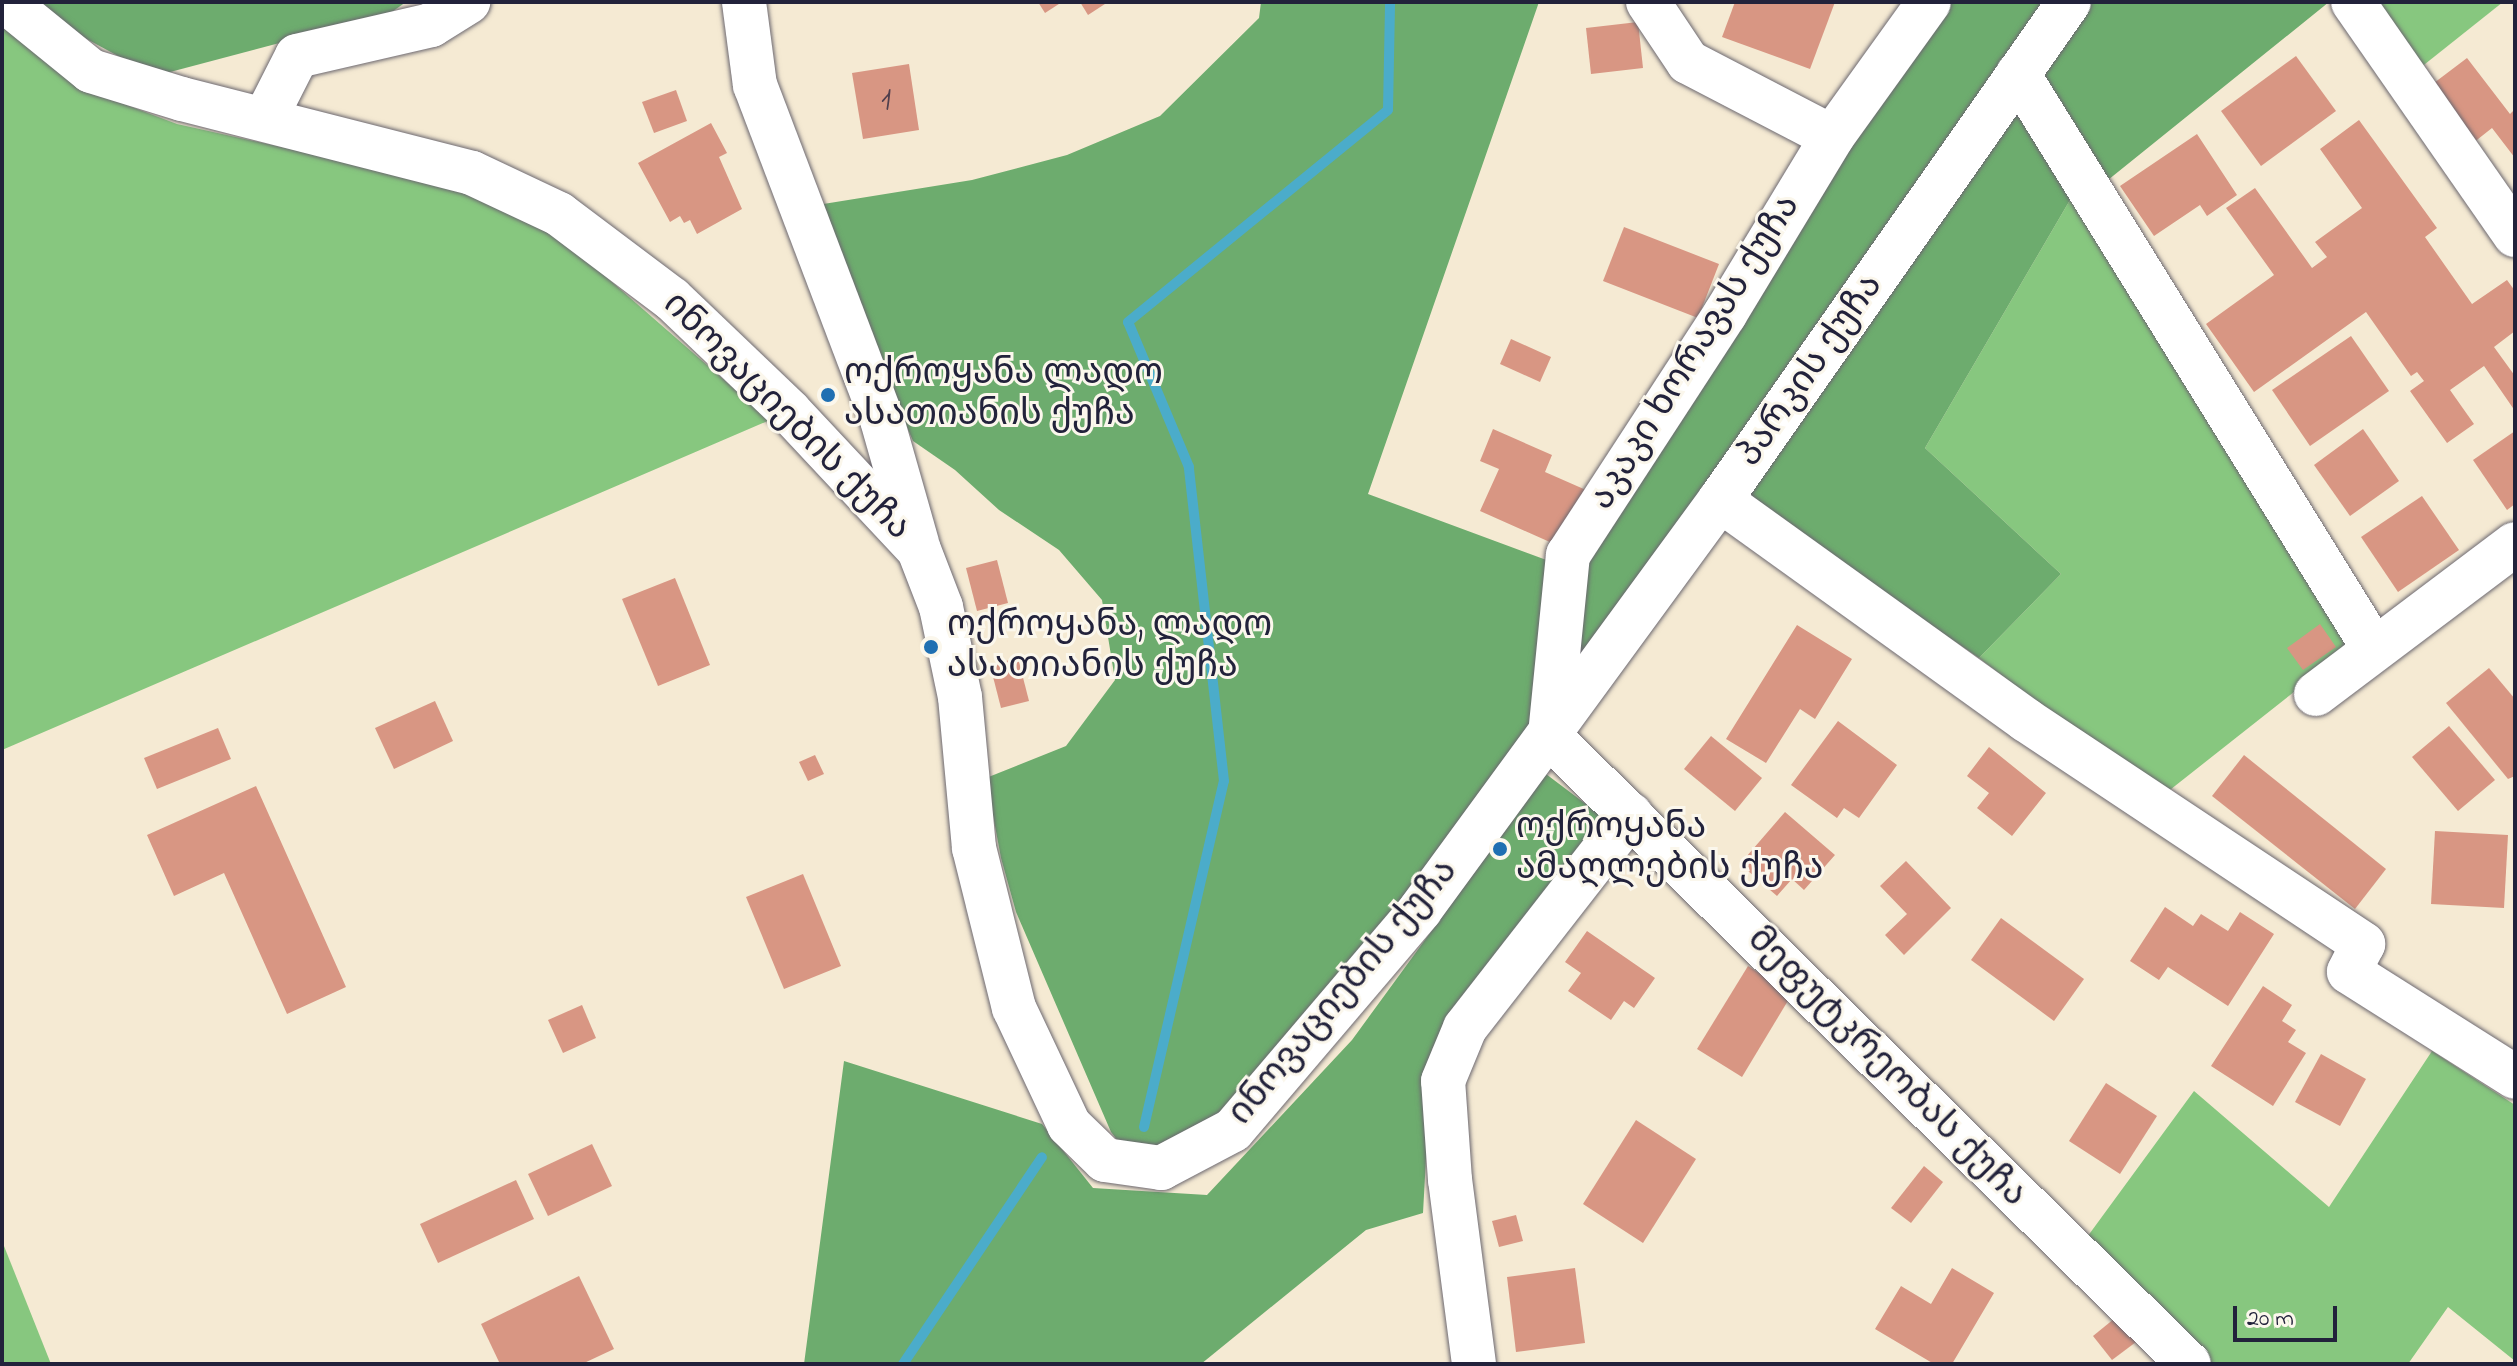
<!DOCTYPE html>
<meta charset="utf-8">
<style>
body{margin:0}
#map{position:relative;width:2517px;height:1366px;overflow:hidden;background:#f5ead3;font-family:"Indie Flower","Noto Sans Georgian",sans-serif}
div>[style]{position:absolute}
.green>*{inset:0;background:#87c77f}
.forest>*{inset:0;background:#6dac6e}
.stream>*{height:10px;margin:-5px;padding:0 5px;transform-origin:5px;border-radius:5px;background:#4bacca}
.building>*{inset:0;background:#d89683}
.roads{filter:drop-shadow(0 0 2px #6c6870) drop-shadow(0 0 2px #6c6870)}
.minor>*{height:44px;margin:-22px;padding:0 22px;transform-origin:22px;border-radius:22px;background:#fff}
.dots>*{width:22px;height:22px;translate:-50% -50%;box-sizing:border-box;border:4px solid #fbf7ec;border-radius:50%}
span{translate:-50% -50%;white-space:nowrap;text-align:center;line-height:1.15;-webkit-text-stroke:6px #fbf7ec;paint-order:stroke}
.number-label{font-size:32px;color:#503f4d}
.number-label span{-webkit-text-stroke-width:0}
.street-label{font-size:36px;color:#22223b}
.poi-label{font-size:36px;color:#22223b}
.left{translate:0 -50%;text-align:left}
.frame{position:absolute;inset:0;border:4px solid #22223b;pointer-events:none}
.scale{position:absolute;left:2233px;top:1306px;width:104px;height:36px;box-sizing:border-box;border:4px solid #22223b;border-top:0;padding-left:10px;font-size:24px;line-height:28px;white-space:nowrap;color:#22223b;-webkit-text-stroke:6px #fbf7ec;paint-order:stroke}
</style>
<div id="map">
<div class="green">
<i style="clip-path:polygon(2377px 2px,2503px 2px,2415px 72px)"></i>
<i style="clip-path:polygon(2px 27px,79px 87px,177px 124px,427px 179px,542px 221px,770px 420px,2px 750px)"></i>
<i style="clip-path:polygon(2070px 200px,2356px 643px,2161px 797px,1979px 658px,2061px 574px,1925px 448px)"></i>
<i style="clip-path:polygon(2432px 1051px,2515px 1105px,2515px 1361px,2448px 1307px,2408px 1364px,2208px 1364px,2082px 1244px,2194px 1091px,2329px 1207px)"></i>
<i style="clip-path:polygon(2px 1241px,51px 1364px,2px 1364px)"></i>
</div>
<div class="forest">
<i style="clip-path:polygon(39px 2px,406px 2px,389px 14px,155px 76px,83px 37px)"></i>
<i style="clip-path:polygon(1261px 2px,1539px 2px,1368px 494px,1560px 565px,1535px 736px,1226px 1122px,1162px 1151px,1125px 1150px,1111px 1132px,1016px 912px,1001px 858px,986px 778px,1066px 746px,1115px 680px,1102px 600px,1059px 550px,999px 510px,955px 470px,913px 441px,811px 206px,972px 180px,1067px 155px,1160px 116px,1259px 18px)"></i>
<i style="clip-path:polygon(1949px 2px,2054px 2px,1566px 701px,1587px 552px,1929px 26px)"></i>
<i style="clip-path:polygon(2091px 2px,2329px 2px,2103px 184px,2070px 200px,1925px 448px,2061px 574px,1979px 658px,1746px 498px)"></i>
<i style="clip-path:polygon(1546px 774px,1603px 817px,1432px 1049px,1423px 1213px,1366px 1230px,1201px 1364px,804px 1364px,844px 1061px,1042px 1124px,1093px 1188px,1207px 1195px,1352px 1040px)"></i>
</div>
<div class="stream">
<i style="left:1144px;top:1127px;width:355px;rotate:-77deg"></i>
<i style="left:1224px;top:781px;width:316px;rotate:-96.4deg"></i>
<i style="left:1189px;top:467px;width:157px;rotate:-112.8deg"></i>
<i style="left:1128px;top:322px;width:335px;rotate:-39.2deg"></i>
<i style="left:1388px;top:110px;width:108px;rotate:-88.9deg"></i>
<i style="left:903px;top:1364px;width:249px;rotate:-56.1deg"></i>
</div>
<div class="building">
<i style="clip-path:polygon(1038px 2px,1062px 2px,1045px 13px)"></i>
<i style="clip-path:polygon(1080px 2px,1108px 2px,1088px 15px)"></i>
<i style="clip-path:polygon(1735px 2px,1835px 2px,1810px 69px,1722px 37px)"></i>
<i style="clip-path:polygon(1638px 22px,1643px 68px,1591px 74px,1586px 28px)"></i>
<i style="clip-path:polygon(2296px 56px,2336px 111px,2261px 166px,2221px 111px)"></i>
<i style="clip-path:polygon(2467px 58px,2510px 114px,2515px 109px,2515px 158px,2492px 128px,2473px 143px,2430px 86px)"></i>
<i style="clip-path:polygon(909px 64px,919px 130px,863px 139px,852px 73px)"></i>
<i style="clip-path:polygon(676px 90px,687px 121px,654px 133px,642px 102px)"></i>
<i style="clip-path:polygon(2359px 120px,2437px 228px,2425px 237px,2472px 304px,2507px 280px,2515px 291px,2515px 331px,2494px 347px,2515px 376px,2515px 411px,2484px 366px,2450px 390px,2474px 424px,2447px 443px,2410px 391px,2424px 381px,2417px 372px,2411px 376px,2366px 312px,2254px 392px,2206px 324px,2274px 275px,2226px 208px,2255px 188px,2312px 268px,2327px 257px,2315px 242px,2362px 208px,2320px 149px)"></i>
<i style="clip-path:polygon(711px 123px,727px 153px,719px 157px,742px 209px,697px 234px,690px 220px,684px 223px,680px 216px,670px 222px,638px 163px)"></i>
<i style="clip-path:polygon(2197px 134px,2237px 195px,2207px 216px,2200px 205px,2154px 236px,2120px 186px)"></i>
<i style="clip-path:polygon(1624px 227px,1719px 264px,1698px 318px,1603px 281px)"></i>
<i style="clip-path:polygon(2351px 336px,2389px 391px,2310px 446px,2272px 390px)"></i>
<i style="clip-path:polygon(1511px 339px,1551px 357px,1540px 382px,1500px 364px)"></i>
<i style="clip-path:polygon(1493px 429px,1552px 455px,1545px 472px,1586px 490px,1561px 547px,1480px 511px,1499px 469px,1480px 461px)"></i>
<i style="clip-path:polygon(2363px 429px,2399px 481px,2350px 516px,2314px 465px)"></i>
<i style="clip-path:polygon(2515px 431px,2515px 504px,2507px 510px,2473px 460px)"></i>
<i style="clip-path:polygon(2422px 496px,2459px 550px,2398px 592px,2361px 537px)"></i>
<i style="clip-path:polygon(997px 560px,1008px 603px,977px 611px,966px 568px)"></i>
<i style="clip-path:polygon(675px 578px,710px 665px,658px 686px,622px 599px)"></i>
<i style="clip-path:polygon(2320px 624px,2336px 647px,2303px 670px,2287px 648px)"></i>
<i style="clip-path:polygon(1797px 625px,1852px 659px,1815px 719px,1800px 709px,1766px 763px,1726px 739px)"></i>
<i style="clip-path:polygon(1018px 658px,1029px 701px,1001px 708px,990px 665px)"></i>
<i style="clip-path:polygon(2489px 668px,2515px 699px,2515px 776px,2508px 779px,2446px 703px)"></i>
<i style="clip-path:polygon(435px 701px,453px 741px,394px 769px,375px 728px)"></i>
<i style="clip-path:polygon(1838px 721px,1897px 765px,1859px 818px,1844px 808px,1837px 818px,1791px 785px)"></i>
<i style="clip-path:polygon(2449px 726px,2495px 780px,2458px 811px,2412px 757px)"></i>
<i style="clip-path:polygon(218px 728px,231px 759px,157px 789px,144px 758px)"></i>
<i style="clip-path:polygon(1711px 736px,1762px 778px,1735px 811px,1684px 769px)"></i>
<i style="clip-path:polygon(1989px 747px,2046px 793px,2012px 836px,1977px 808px,1989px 793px,1967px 776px)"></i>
<i style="clip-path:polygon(815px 755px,824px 774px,808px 781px,799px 762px)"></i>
<i style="clip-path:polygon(2244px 755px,2386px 869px,2355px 909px,2212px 796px)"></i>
<i style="clip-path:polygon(256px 786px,346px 987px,287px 1014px,224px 873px,174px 896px,147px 835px)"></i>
<i style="clip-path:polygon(1785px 812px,1835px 855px,1804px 890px,1792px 879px,1777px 896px,1740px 864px)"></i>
<i style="clip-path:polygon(2435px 831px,2508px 835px,2504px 908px,2431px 904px)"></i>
<i style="clip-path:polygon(1906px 861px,1951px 908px,1904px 955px,1885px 935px,1907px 914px,1880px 886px)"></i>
<i style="clip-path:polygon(803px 874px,841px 966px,784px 989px,746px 897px)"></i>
<i style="clip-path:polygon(2165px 907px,2193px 926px,2201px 914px,2228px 931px,2240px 912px,2274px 934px,2228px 1006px,2168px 967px,2159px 980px,2130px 961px)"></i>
<i style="clip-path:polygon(2001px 918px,2084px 979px,2054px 1021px,1971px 960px)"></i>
<i style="clip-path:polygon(1587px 931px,1655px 978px,1634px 1008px,1624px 1001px,1611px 1020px,1568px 991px,1581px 973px,1565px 962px)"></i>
<i style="clip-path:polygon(1748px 966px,1792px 994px,1742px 1077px,1697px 1049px)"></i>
<i style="clip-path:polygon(2263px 986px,2292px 1005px,2282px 1021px,2296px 1030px,2288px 1042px,2306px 1053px,2273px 1106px,2211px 1066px)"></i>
<i style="clip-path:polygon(582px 1005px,596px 1038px,563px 1053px,548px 1020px)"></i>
<i style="clip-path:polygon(2321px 1054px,2366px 1079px,2340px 1126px,2295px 1102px)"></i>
<i style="clip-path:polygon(2106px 1083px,2157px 1116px,2120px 1174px,2069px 1141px)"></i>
<i style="clip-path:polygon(1636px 1120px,1696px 1159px,1643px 1243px,1583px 1204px)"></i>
<i style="clip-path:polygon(592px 1144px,612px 1186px,548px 1216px,528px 1174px)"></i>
<i style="clip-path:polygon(1924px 1166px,1943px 1182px,1911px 1223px,1891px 1208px)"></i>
<i style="clip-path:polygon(516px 1180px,534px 1219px,438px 1263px,420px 1224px)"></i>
<i style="clip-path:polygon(1516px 1215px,1523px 1241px,1499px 1247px,1492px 1221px)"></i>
<i style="clip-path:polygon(1575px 1268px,1585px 1343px,1516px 1352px,1507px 1277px)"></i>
<i style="clip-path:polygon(1952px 1268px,1994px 1293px,1952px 1364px,1934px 1364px,1875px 1329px,1901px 1286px,1931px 1304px)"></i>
<i style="clip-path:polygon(579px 1276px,614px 1349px,582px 1364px,500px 1364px,481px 1324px)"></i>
<i style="clip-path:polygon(2120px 1314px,2140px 1339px,2112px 1360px,2093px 1336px)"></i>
</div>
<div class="roads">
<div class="minor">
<i style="left:6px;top:2px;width:109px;rotate:39.1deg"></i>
<i style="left:91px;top:71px;width:95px;rotate:17.1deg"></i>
<i style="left:182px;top:99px;width:299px;rotate:14.3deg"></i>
<i style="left:472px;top:173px;width:96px;rotate:25.2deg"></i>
<i style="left:559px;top:214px;width:141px;rotate:37deg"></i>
<i style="left:672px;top:299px;width:162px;rotate:43.7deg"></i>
<i style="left:789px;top:411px;width:190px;rotate:46.9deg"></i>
<i style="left:919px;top:550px;width:61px;rotate:68.9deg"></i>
<i style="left:941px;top:607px;width:92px;rotate:78.1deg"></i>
<i style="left:960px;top:697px;width:152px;rotate:84.7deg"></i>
<i style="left:974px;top:848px;width:165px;rotate:76deg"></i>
<i style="left:1014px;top:1008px;width:129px;rotate:64.8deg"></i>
<i style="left:1069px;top:1125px;width:50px;rotate:44.2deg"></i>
<i style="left:1105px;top:1160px;width:57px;rotate:8.1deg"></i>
<i style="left:1161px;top:1168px;width:81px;rotate:-27.8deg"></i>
<i style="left:1233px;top:1130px;width:289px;rotate:-49.6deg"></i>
<i style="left:1420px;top:910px;width:508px;rotate:-53.81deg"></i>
<i style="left:1720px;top:500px;width:608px;rotate:-54.98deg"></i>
<i style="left:744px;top:2px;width:84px;rotate:82.5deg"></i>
<i style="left:755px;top:85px;width:358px;rotate:69.2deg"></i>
<i style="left:882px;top:420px;width:128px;rotate:74.1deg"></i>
<i style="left:1648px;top:2px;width:72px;rotate:56.3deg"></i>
<i style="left:1688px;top:62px;width:162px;rotate:27.5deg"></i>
<i style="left:2353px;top:2px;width:284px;rotate:55.2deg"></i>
<i style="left:2018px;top:74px;width:676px;rotate:58.24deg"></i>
<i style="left:266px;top:117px;width:68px;rotate:-63.1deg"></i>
<i style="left:297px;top:56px;width:138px;rotate:-13deg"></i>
<i style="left:431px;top:25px;width:44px;rotate:-31.9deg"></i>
<i style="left:1720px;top:500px;width:377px;rotate:35.7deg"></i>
<i style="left:2026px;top:720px;width:405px;rotate:33.6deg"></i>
<i style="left:2363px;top:944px;width:31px;rotate:117deg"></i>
<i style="left:2349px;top:972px;width:196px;rotate:32.3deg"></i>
<i style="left:2316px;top:694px;width:249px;rotate:-37deg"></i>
<i style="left:1550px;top:735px;width:181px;rotate:-84.3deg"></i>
<i style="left:1568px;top:555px;width:288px;rotate:-56.9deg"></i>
<i style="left:1725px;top:314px;width:207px;rotate:-58.8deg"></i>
<i style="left:1832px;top:137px;width:166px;rotate:-54.3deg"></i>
<i style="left:1550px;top:737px;width:895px;rotate:44.46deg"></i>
<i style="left:1474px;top:1364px;width:186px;rotate:-97.4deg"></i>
<i style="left:1450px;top:1180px;width:99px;rotate:-94deg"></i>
<i style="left:1443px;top:1081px;width:57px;rotate:-67.5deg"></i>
<i style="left:1465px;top:1028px;width:270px;rotate:-52.1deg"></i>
</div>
</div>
<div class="dots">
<i style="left:828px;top:395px;background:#1f6fb2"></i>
<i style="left:931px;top:647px;background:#1f6fb2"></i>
<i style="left:1500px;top:849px;background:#1f6fb2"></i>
</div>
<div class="number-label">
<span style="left:886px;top:102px">1</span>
</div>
<div class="street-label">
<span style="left:1696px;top:353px;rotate:-58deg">აკაკი ხორავას ქუჩა</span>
<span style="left:1811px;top:371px;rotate:-55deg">პარკის ქუჩა</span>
<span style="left:786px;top:417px;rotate:45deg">ინოვაციების ქუჩა</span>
<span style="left:1344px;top:993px;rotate:-50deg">ინოვაციების ქუჩა</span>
<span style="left:1886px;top:1068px;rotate:45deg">მეფუტკრეობას ქუჩა</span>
</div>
<div class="poi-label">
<span class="left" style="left:844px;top:395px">ოქროყანა ლადო<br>ასათიანის ქუჩა</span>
<span class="left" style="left:947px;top:647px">ოქროყანა, ლადო<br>ასათიანის ქუჩა</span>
<span class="left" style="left:1516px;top:849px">ოქროყანა<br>ამაღლების ქუჩა</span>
</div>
<div class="frame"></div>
<div class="scale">20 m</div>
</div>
